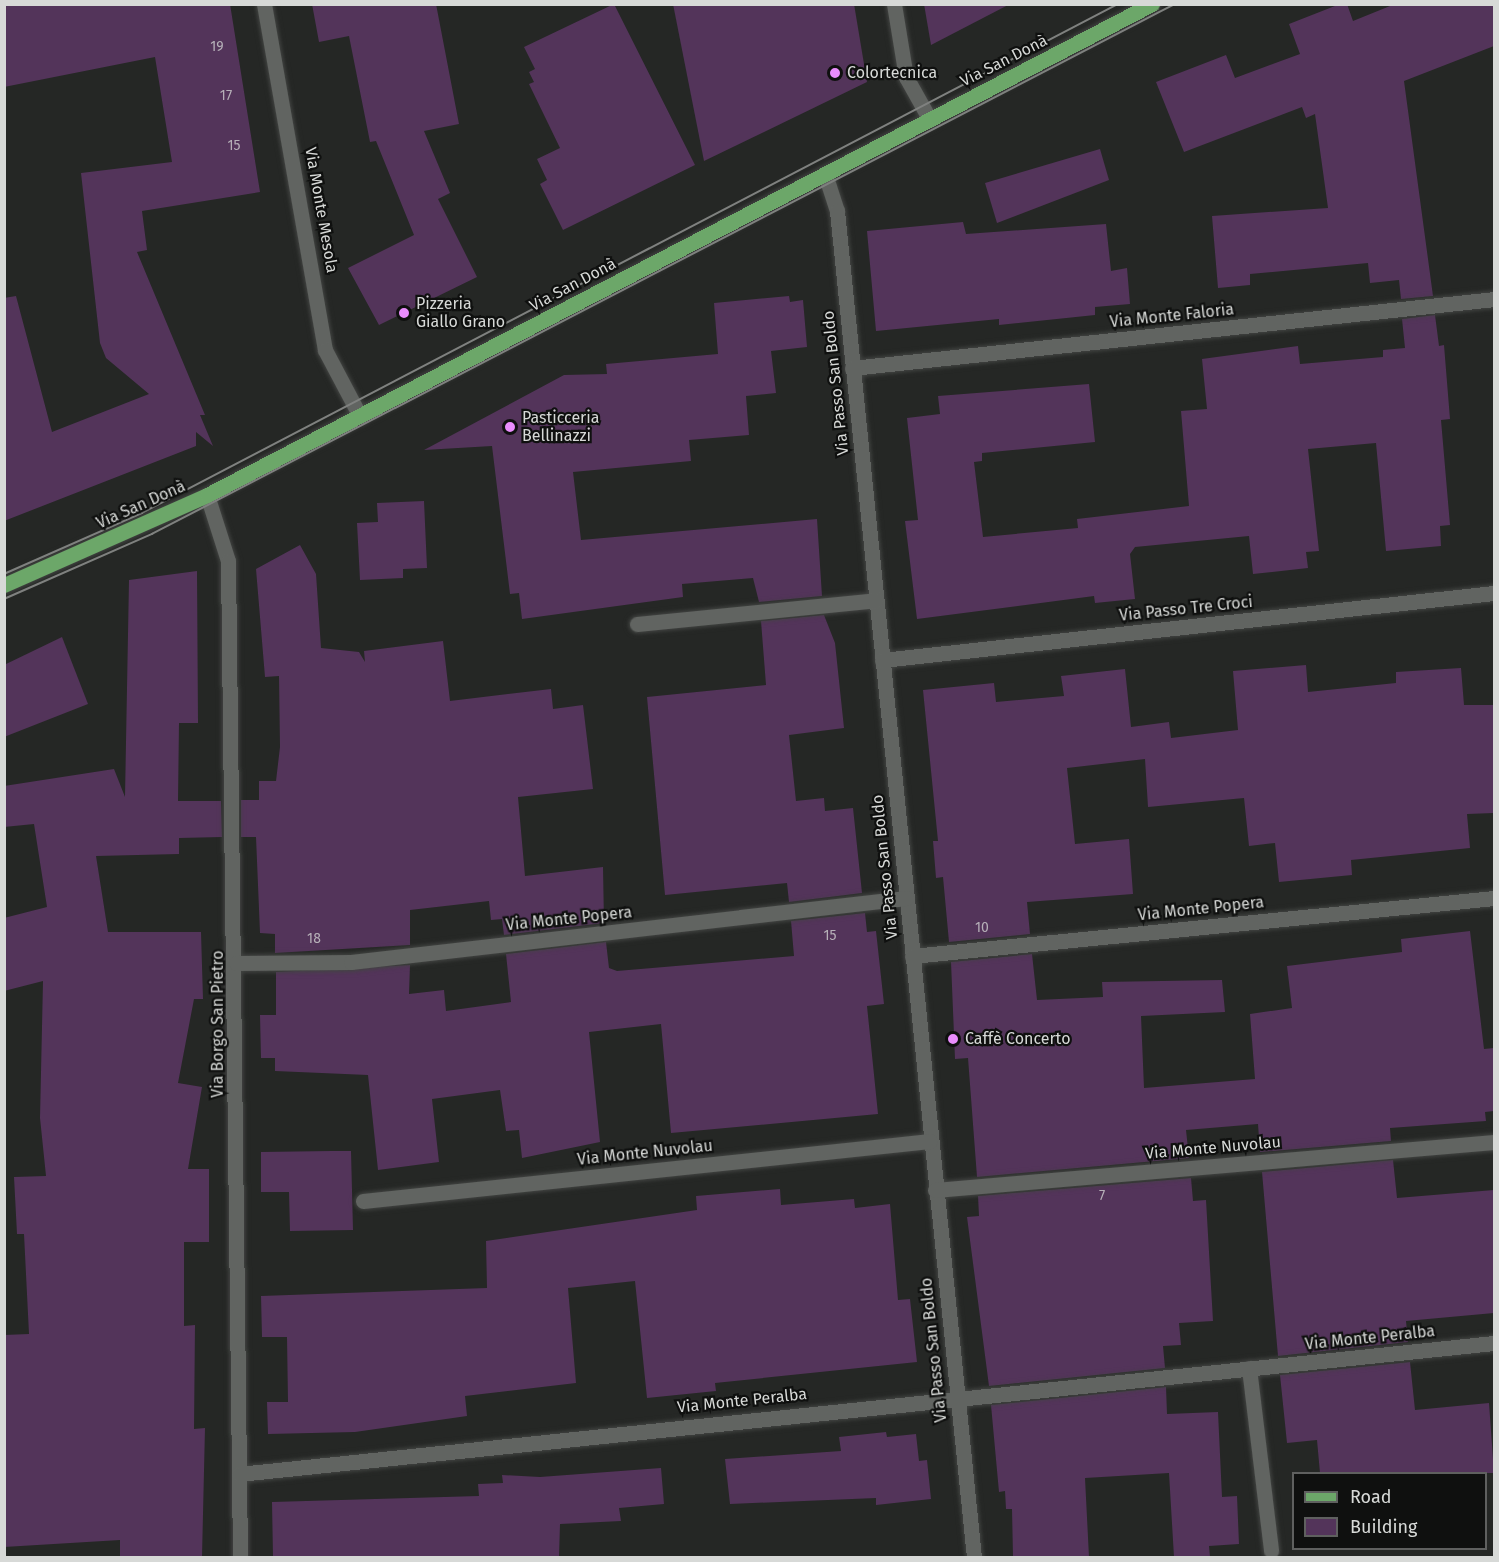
<!DOCTYPE html>
<meta charset="utf-8">
<style>
body{margin:0}
#map{position:relative;width:1499px;height:1562px;overflow:hidden;background:#252725;font-family:"Fira Sans",sans-serif}
div>[style]{position:absolute}
.building>*{inset:0;background:#53345a}
.roads{filter:drop-shadow(0 0 2px #424442) drop-shadow(0 0 2px #424442)}
.minor>*{height:15px;margin:-7.5px;padding:0 7.5px;transform-origin:7.5px;border-radius:7.5px;background:#616461}
.major>*{height:15px;margin:-7.5px;padding:0 7.5px;transform-origin:7.5px;border-radius:7.5px;background:#6ca769}
.tram>*{height:1.5px;margin:-0.75px;padding:0 0.75px;transform-origin:0.75px;border-radius:0.75px;background:#7f817f}
.dots>*{width:16px;height:16px;translate:-50% -50%;box-sizing:border-box;border:3px solid #0f100f;border-radius:50%}
span{translate:-50% -50%;white-space:nowrap;text-align:center;line-height:1.15;-webkit-text-stroke:4.5px #0f100f;paint-order:stroke}
.number-label{font-size:14px;color:#b6b0b8}
.number-label span{-webkit-text-stroke-width:0}
.street-label{font-size:16px;color:#d7d9d7}
.poi-label{font-size:16px;color:#d7d9d7}
.left{translate:0 -50%;text-align:left}
.frame{position:absolute;inset:0;border:6px solid #d7d9d7;pointer-events:none}
.legend{position:absolute;left:1292px;top:1472px;width:195px;height:78px;box-sizing:border-box;background:#0f100f;border:2px solid #5f605f;margin:0;padding:8px 10px;list-style:none;font-size:18px;color:#d7d9d7}
.legend li{display:flex;align-items:center;gap:12px;height:30px}
.legend b{width:30px;border:2px solid #5f605f}
</style>
<div id="map">
<div class="building">
<i style="clip-path:polygon(4px 4px,230px 4px,260px 192px,142px 211px,147px 250px,137px 252px,205px 415px,200px 415px,213px 446px,196px 432px,196px 446px,4px 521px,4px 298px,16px 296px,52px 432px,149px 394px,106px 358px,100px 343px,81px 173px,172px 162px,155px 57px,4px 87px)"></i>
<i style="clip-path:polygon(312px 4px,436px 4px,459px 124px,424px 131px,450px 193px,438px 199px,477px 277px,379px 325px,348px 268px,414px 235px,376px 141px,370px 142px,349px 36px,319px 42px)"></i>
<i style="clip-path:polygon(614px 4px,695px 165px,563px 230px,540px 184px,547px 180px,537px 159px,560px 148px,529px 84px,534px 82px,529px 72px,535px 69px,524px 47px)"></i>
<i style="clip-path:polygon(673px 4px,854px 4px,867px 82px,704px 161px)"></i>
<i style="clip-path:polygon(924px 4px,1010px 4px,931px 45px)"></i>
<i style="clip-path:polygon(1340px 4px,1347px 4px,1353px 21px,1395px 4px,1494px 4px,1494px 46px,1404px 81px,1433px 296px,1401px 299px,1399px 280px,1370px 283px,1368px 263px,1250px 274px,1250px 285px,1218px 288px,1212px 216px,1328px 208px,1315px 114px,1306px 118px,1302px 107px,1184px 152px,1156px 82px,1226px 55px,1235px 78px,1300px 54px,1289px 24px)"></i>
<i style="clip-path:polygon(1100px 149px,1109px 180px,997px 223px,985px 183px)"></i>
<i style="clip-path:polygon(963px 222px,966px 234px,1106px 224px,1111px 271px,1127px 268px,1130px 304px,1095px 307px,1095px 315px,999px 325px,999px 319px,876px 331px,867px 231px)"></i>
<i style="clip-path:polygon(789px 296px,790px 302px,803px 300px,807px 347px,771px 351px,776px 393px,746px 396px,749px 435px,689px 440px,691px 461px,573px 472px,581px 540px,817px 519px,822px 596px,759px 602px,753px 578px,682px 584px,683px 597px,522px 619px,519px 593px,510px 594px,492px 446px,424px 450px,564px 375px,607px 374px,606px 364px,718px 354px,714px 303px)"></i>
<i style="clip-path:polygon(1435px 315px,1439px 346px,1444px 345px,1450px 419px,1441px 420px,1450px 525px,1440px 526px,1441px 546px,1386px 551px,1376px 443px,1308px 449px,1319px 551px,1306px 552px,1308px 568px,1253px 574px,1249px 536px,1135px 547px,1130px 554px,1135px 599px,1095px 603px,1094px 596px,917px 619px,905px 521px,918px 520px,907px 418px,940px 414px,938px 396px,1089px 384px,1095px 442px,982px 453px,982px 461px,974px 462px,983px 537px,1078px 528px,1077px 519px,1189px 506px,1181px 411px,1207px 409px,1202px 359px,1298px 346px,1300px 364px,1383px 357px,1383px 350px,1405px 348px,1402px 319px)"></i>
<i style="clip-path:polygon(424px 501px,427px 568px,403px 569px,403px 578px,360px 580px,357px 523px,378px 522px,377px 503px)"></i>
<i style="clip-path:polygon(300px 545px,316px 574px,321px 648px,359px 652px,365px 662px,364px 651px,443px 641px,450px 701px,551px 689px,553px 709px,583px 705px,593px 789px,518px 797px,525px 876px,603px 867px,604px 923px,504px 935px,502px 919px,491px 920px,489px 901px,410px 910px,410px 945px,275px 953px,275px 934px,260px 933px,256px 837px,241px 837px,241px 800px,259px 800px,259px 781px,276px 781px,280px 747px,279px 676px,265px 677px,256px 569px)"></i>
<i style="clip-path:polygon(197px 571px,198px 723px,179px 723px,178px 801px,221px 801px,222px 837px,179px 838px,179px 854px,96px 856px,108px 932px,201px 932px,203px 999px,194px 999px,178px 1083px,202px 1087px,188px 1169px,209px 1169px,209px 1242px,184px 1242px,184px 1326px,195px 1325px,194px 1429px,205px 1428px,202px 1557px,120px 1557px,120px 1540px,4px 1547px,4px 1335px,29px 1334px,24px 1234px,17px 1234px,14px 1177px,46px 1176px,40px 1118px,43px 981px,4px 991px,4px 918px,47px 907px,34px 824px,4px 827px,4px 786px,114px 769px,125px 797px,129px 580px)"></i>
<i style="clip-path:polygon(824px 615px,835px 643px,844px 728px,789px 735px,796px 801px,824px 798px,825px 811px,853px 808px,862px 893px,789px 902px,787px 883px,665px 895px,647px 697px,766px 685px,761px 621px)"></i>
<i style="clip-path:polygon(62px 637px,88px 704px,4px 737px,4px 665px)"></i>
<i style="clip-path:polygon(1306px 665px,1308px 692px,1396px 683px,1396px 672px,1461px 668px,1464px 705px,1494px 705px,1494px 813px,1467px 814px,1470px 848px,1351px 860px,1352px 875px,1279px 882px,1275px 843px,1249px 846px,1244px 798px,1148px 807px,1145px 759px,1067px 768px,1075px 844px,1129px 839px,1133px 894px,1027px 902px,1030px 934px,949px 942px,943px 877px,936px 878px,933px 841px,938px 841px,923px 690px,994px 683px,996px 702px,1064px 696px,1061px 676px,1125px 669px,1131px 727px,1169px 722px,1171px 738px,1238px 730px,1233px 671px)"></i>
<i style="clip-path:polygon(865px 913px,867px 932px,876px 931px,884px 1004px,867px 1006px,878px 1114px,671px 1133px,661px 1024px,589px 1032px,600px 1142px,522px 1158px,519px 1130px,506px 1131px,500px 1090px,432px 1099px,439px 1162px,378px 1170px,368px 1075px,275px 1071px,275px 1058px,261px 1058px,260px 1015px,276px 1015px,276px 972px,410px 965px,409px 994px,444px 990px,446px 1011px,511px 1002px,506px 954px,606px 942px,609px 968px,617px 971px,794px 956px,791px 921px)"></i>
<i style="clip-path:polygon(1470px 931px,1484px 1049px,1494px 1048px,1494px 1111px,1485px 1112px,1486px 1121px,1390px 1128px,1391px 1141px,1260px 1152px,1258px 1124px,1186px 1130px,1189px 1158px,977px 1177px,968px 1058px,955px 1059px,951px 962px,1032px 954px,1037px 1000px,1103px 997px,1102px 982px,1222px 980px,1225px 1012px,1141px 1016px,1144px 1088px,1255px 1079px,1250px 1014px,1292px 1008px,1287px 966px,1402px 952px,1401px 939px)"></i>
<i style="clip-path:polygon(332px 1151px,351px 1151px,353px 1230px,290px 1231px,289px 1192px,261px 1192px,261px 1152px)"></i>
<i style="clip-path:polygon(1393px 1160px,1397px 1198px,1494px 1190px,1494px 1313px,1406px 1321px,1408px 1342px,1278px 1356px,1262px 1172px)"></i>
<i style="clip-path:polygon(1191px 1178px,1193px 1201px,1206px 1200px,1213px 1321px,1179px 1323px,1181px 1345px,1163px 1346px,1165px 1368px,989px 1386px,967px 1217px,979px 1216px,978px 1196px)"></i>
<i style="clip-path:polygon(780px 1189px,781px 1205px,854px 1199px,855px 1208px,890px 1204px,898px 1300px,910px 1299px,917px 1362px,715px 1383px,716px 1391px,647px 1398px,635px 1281px,568px 1288px,576px 1383px,465px 1396px,467px 1416px,355px 1432px,268px 1434px,267px 1402px,288px 1402px,287px 1337px,262px 1337px,261px 1296px,487px 1288px,486px 1241px,697px 1210px,696px 1196px)"></i>
<i style="clip-path:polygon(1410px 1362px,1415px 1410px,1489px 1403px,1494px 1473px,1320px 1473px,1317px 1440px,1287px 1443px,1280px 1375px)"></i>
<i style="clip-path:polygon(1166px 1387px,1167px 1414px,1218px 1412px,1222px 1497px,1237px 1496px,1239px 1544px,1209px 1546px,1210px 1557px,1174px 1557px,1169px 1473px,1085px 1478px,1089px 1557px,1013px 1557px,1012px 1509px,1006px 1509px,1005px 1491px,999px 1492px,991px 1405px)"></i>
<i style="clip-path:polygon(886px 1432px,887px 1437px,916px 1434px,919px 1461px,927px 1460px,931px 1499px,876px 1505px,876px 1498px,730px 1504px,725px 1459px,841px 1451px,839px 1437px)"></i>
<i style="clip-path:polygon(661px 1468px,664px 1504px,619px 1508px,621px 1521px,560px 1524px,559px 1557px,273px 1557px,272px 1502px,479px 1496px,478px 1484px,503px 1483px,502px 1475px,540px 1477px)"></i>
</div>
<div class="roads">
<div class="minor">
<i style="left:264px;top:4px;width:351px;rotate:80deg"></i>
<i style="left:325px;top:350px;width:75px;rotate:62.1deg"></i>
<i style="left:894px;top:4px;width:74px;rotate:80.7deg"></i>
<i style="left:906px;top:77px;width:49px;rotate:60.8deg"></i>
<i style="left:825px;top:174px;width:39px;rotate:72deg"></i>
<i style="left:837px;top:211px;width:1354px;rotate:84.19deg"></i>
<i style="left:852px;top:368px;width:646px;rotate:-6.13deg"></i>
<i style="left:207px;top:495px;width:69px;rotate:72.3deg"></i>
<i style="left:228px;top:561px;width:997px;rotate:89.31deg"></i>
<i style="left:637px;top:624px;width:240px;rotate:-5.7deg"></i>
<i style="left:882px;top:660px;width:616px;rotate:-6.25deg"></i>
<i style="left:912px;top:956px;width:585px;rotate:-5.69deg"></i>
<i style="left:236px;top:963px;width:115px;rotate:-0.5deg"></i>
<i style="left:351px;top:962px;width:559px;rotate:-6.58deg"></i>
<i style="left:935px;top:1190px;width:561px;rotate:-4.91deg"></i>
<i style="left:363px;top:1201px;width:570px;rotate:-6.04deg"></i>
<i style="left:1249px;top:1368px;width:184px;rotate:83.1deg"></i>
<i style="left:239px;top:1474px;width:1262px;rotate:-5.96deg"></i>
</div>
<div class="major">
<i style="left:4px;top:585px;width:222px;rotate:-23.9deg"></i>
<i style="left:207px;top:495px;width:1065px;rotate:-27.46deg"></i>
</div>
</div>
<div class="tram">
<i style="left:4px;top:574px;width:151px;rotate:-23.8deg"></i>
<i style="left:142px;top:513px;width:1101px;rotate:-27.54deg"></i>
<i style="left:4px;top:599px;width:162px;rotate:-23.7deg"></i>
<i style="left:152px;top:534px;width:1152px;rotate:-27.39deg"></i>
</div>
<div class="dots">
<i style="left:835px;top:73px;background:#ea8dfd"></i>
<i style="left:404px;top:313px;background:#ea8dfd"></i>
<i style="left:510px;top:427px;background:#ea8dfd"></i>
<i style="left:953px;top:1039px;background:#ea8dfd"></i>
</div>
<div class="number-label">
<span style="left:217px;top:47px">19</span>
<span style="left:226px;top:96px">17</span>
<span style="left:234px;top:146px">15</span>
<span style="left:982px;top:928px">10</span>
<span style="left:830px;top:936px">15</span>
<span style="left:314px;top:939px">18</span>
<span style="left:1102px;top:1196px">7</span>
</div>
<div class="street-label">
<span style="left:1004px;top:61px;rotate:-27deg">Via San Donà</span>
<span style="left:321px;top:210px;rotate:80deg">Via Monte Mesola</span>
<span style="left:573px;top:285px;rotate:-28deg">Via San Donà</span>
<span style="left:1172px;top:316px;rotate:-6deg">Via Monte Faloria</span>
<span style="left:836px;top:383px;rotate:-96deg">Via Passo San Boldo</span>
<span style="left:141px;top:505px;rotate:-24deg">Via San Donà</span>
<span style="left:1186px;top:609px;rotate:-6deg">Via Passo Tre Croci</span>
<span style="left:885px;top:867px;rotate:-96deg">Via Passo San Boldo</span>
<span style="left:1201px;top:909px;rotate:-6deg">Via Monte Popera</span>
<span style="left:569px;top:919px;rotate:-6deg">Via Monte Popera</span>
<span style="left:218px;top:1024px;rotate:-90deg">Via Borgo San Pietro</span>
<span style="left:1213px;top:1148px;rotate:-5deg">Via Monte Nuvolau</span>
<span style="left:645px;top:1153px;rotate:-6deg">Via Monte Nuvolau</span>
<span style="left:1370px;top:1338px;rotate:-6deg">Via Monte Peralba</span>
<span style="left:934px;top:1350px;rotate:-96deg">Via Passo San Boldo</span>
<span style="left:742px;top:1401px;rotate:-6deg">Via Monte Peralba</span>
</div>
<div class="poi-label">
<span class="left" style="left:847px;top:73px">Colortecnica</span>
<span class="left" style="left:416px;top:313px">Pizzeria<br>Giallo Grano</span>
<span class="left" style="left:522px;top:427px">Pasticceria<br>Bellinazzi</span>
<span class="left" style="left:965px;top:1039px">Caffè Concerto</span>
</div>
<div class="frame"></div>
<ul class="legend">
<li><b style="height:8px;background:#6ca769"></b>Road</li>
<li><b style="height:16px;background:#53345a"></b>Building</li>
</ul>
</div>
